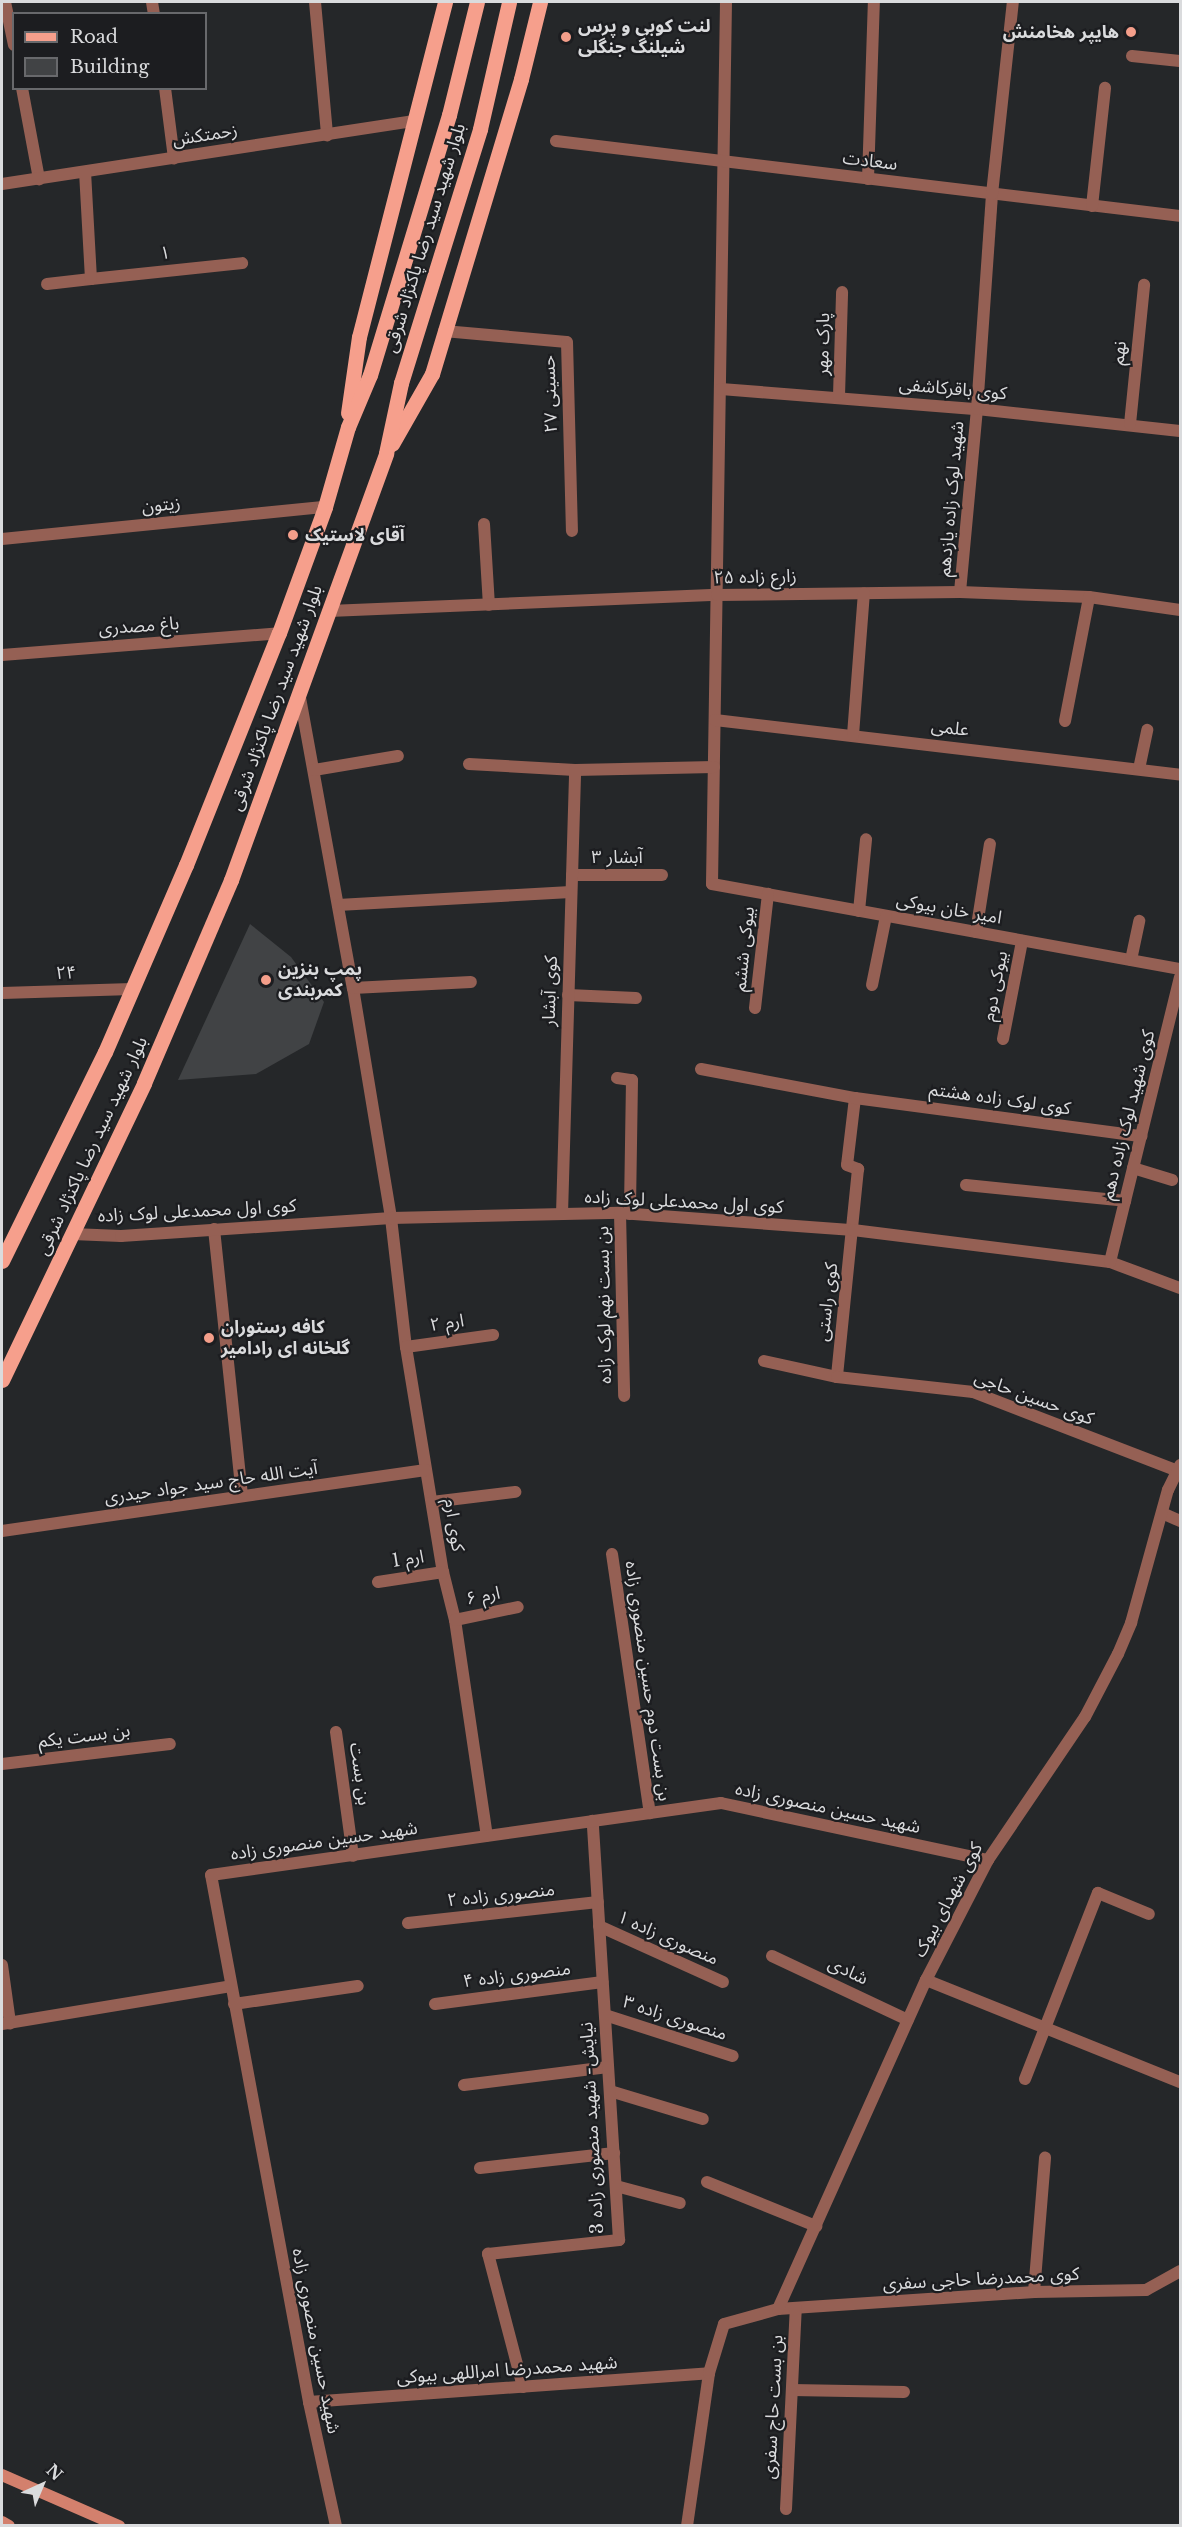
<!DOCTYPE html>
<meta charset="utf-8">
<style>
body{margin:0}
#map{position:relative;width:1182px;height:2527px;overflow:hidden;background:#252729;font-family:"Libre Baskerville","Noto Sans Arabic",serif}
div>[style]{position:absolute}
.building>*{inset:0;background:#414345}
.street>*{height:12px;margin:-6px;padding:0 6px;transform-origin:6px;border-radius:6px;background:#956054}
.secondary>*{height:12px;margin:-6px;padding:0 6px;transform-origin:6px;border-radius:6px;background:#d3806d}
.primary>*{height:15px;margin:-7.5px;padding:0 7.5px;transform-origin:7.5px;border-radius:7.5px;background:#f69f8c}
.dots>*{width:16px;height:16px;translate:-50% -50%;box-sizing:border-box;border:3px solid #1c1d20;border-radius:50%}
span{translate:-50% -50%;white-space:nowrap;text-align:center;line-height:1.15;-webkit-text-stroke:4.5px #1c1d20;paint-order:stroke}
.poi-label{font-size:18px;color:#dadbdd;font-weight:700}
.left{translate:0 -50%;text-align:left}
.right{translate:-100% -50%;text-align:right}
.street-label{font-size:18px;color:#dadbdd}
.frame{position:absolute;inset:0;border:3px solid #dadbdd;pointer-events:none}
.legend{position:absolute;left:12px;top:12px;width:195px;height:78px;box-sizing:border-box;background:#1c1d20;border:2px solid #68696c;margin:0;padding:8px 10px;list-style:none;font-size:18px;color:#dadbdd}
.legend li{display:flex;align-items:center;gap:12px;height:30px}
.legend b{width:30px;border:2px solid #68696c}
.north{position:absolute;left:12px;top:2455px;width:60px;height:60px;-webkit-text-stroke:4px #1c1d20;paint-order:stroke;rotate:44deg;font-size:16px;font-weight:700;line-height:24px;text-align:center;color:#dadbdd}
.north::after{content:'';display:block;margin:auto;width:21px;height:27px;background:#dadbdd;clip-path:polygon(50% 0,100% 100%,50% 72%,0 100%)}
</style>
<div id="map">
<div class="building">
<i style="clip-path:polygon(250px 924px,291px 957px,324px 1002px,309px 1044px,256px 1074px,178px 1080px)"></i>
</div>
<div class="street">
<i style="left:5px;top:2px;width:44px;rotate:78.2deg"></i>
<i style="left:152px;top:2px;width:12px;rotate:81deg"></i>
<i style="left:315px;top:2px;width:134px;rotate:84.8deg"></i>
<i style="left:726px;top:2px;width:882px;rotate:90.91deg"></i>
<i style="left:712px;top:884px;width:476px;rotate:10.3deg"></i>
<i style="left:1132px;top:56px;width:48px;rotate:5.9deg"></i>
<i style="left:22px;top:88px;width:93px;rotate:79.4deg"></i>
<i style="left:165px;top:88px;width:71px;rotate:82.7deg"></i>
<i style="left:556px;top:141px;width:628px;rotate:6.85deg"></i>
<i style="left:868px;top:179px;width:177px;rotate:-88.1deg"></i>
<i style="left:2px;top:184px;width:417px;rotate:-8.7deg"></i>
<i style="left:1092px;top:206px;width:119px;rotate:-83.7deg"></i>
<i style="left:91px;top:279px;width:152px;rotate:-6deg"></i>
<i style="left:47px;top:284px;width:44px;rotate:-6.5deg"></i>
<i style="left:91px;top:279px;width:107px;rotate:-93.2deg"></i>
<i style="left:444px;top:331px;width:123px;rotate:5.1deg"></i>
<i style="left:567px;top:342px;width:189px;rotate:88.5deg"></i>
<i style="left:721px;top:389px;width:257px;rotate:4.5deg"></i>
<i style="left:977px;top:409px;width:204px;rotate:6.2deg"></i>
<i style="left:839px;top:396px;width:104px;rotate:-88.3deg"></i>
<i style="left:1130px;top:424px;width:140px;rotate:-84.2deg"></i>
<i style="left:484px;top:524px;width:81px;rotate:86.5deg"></i>
<i style="left:2px;top:539px;width:325px;rotate:-5.7deg"></i>
<i style="left:960px;top:592px;width:184px;rotate:-84.7deg"></i>
<i style="left:977px;top:409px;width:216px;rotate:-86deg"></i>
<i style="left:992px;top:194px;width:193px;rotate:-83.8deg"></i>
<i style="left:329px;top:611px;width:388px;rotate:-2.4deg"></i>
<i style="left:717px;top:595px;width:243px;rotate:-0.7deg"></i>
<i style="left:960px;top:592px;width:129px;rotate:2.2deg"></i>
<i style="left:1089px;top:597px;width:92px;rotate:8.1deg"></i>
<i style="left:2px;top:655px;width:278px;rotate:-4.5deg"></i>
<i style="left:299px;top:692px;width:301px;rotate:79.7deg"></i>
<i style="left:353px;top:988px;width:233px;rotate:80.6deg"></i>
<i style="left:391px;top:1218px;width:130px;rotate:83.4deg"></i>
<i style="left:406px;top:1347px;width:228px;rotate:80.7deg"></i>
<i style="left:443px;top:1572px;width:49px;rotate:76deg"></i>
<i style="left:455px;top:1620px;width:218px;rotate:81.6deg"></i>
<i style="left:715px;top:720px;width:468px;rotate:6.7deg"></i>
<i style="left:1065px;top:721px;width:126px;rotate:-79deg"></i>
<i style="left:853px;top:735px;width:142px;rotate:-85.6deg"></i>
<i style="left:469px;top:764px;width:106px;rotate:3.2deg"></i>
<i style="left:575px;top:770px;width:139px;rotate:-1.2deg"></i>
<i style="left:1139px;top:769px;width:40px;rotate:-78deg"></i>
<i style="left:314px;top:770px;width:85px;rotate:-9.5deg"></i>
<i style="left:572px;top:875px;width:90px"></i>
<i style="left:338px;top:905px;width:233px;rotate:-3.2deg"></i>
<i style="left:859px;top:911px;width:72px;rotate:-84.4deg"></i>
<i style="left:976px;top:932px;width:89px;rotate:-81deg"></i>
<i style="left:1131px;top:960px;width:40px;rotate:-78deg"></i>
<i style="left:872px;top:985px;width:70px;rotate:-78.5deg"></i>
<i style="left:353px;top:988px;width:118px;rotate:-2.9deg"></i>
<i style="left:2px;top:993px;width:130px;rotate:-1.8deg"></i>
<i style="left:568px;top:995px;width:68px;rotate:2.5deg"></i>
<i style="left:755px;top:1008px;width:115px;rotate:-83.5deg"></i>
<i style="left:1003px;top:1039px;width:100px;rotate:-79deg"></i>
<i style="left:701px;top:1069px;width:157px;rotate:10.7deg"></i>
<i style="left:855px;top:1098px;width:67px;rotate:96.8deg"></i>
<i style="left:847px;top:1165px;width:12px;rotate:20deg"></i>
<i style="left:858px;top:1169px;width:209px;rotate:95.8deg"></i>
<i style="left:617px;top:1078px;width:15px;rotate:8deg"></i>
<i style="left:632px;top:1080px;width:134px;rotate:90.9deg"></i>
<i style="left:855px;top:1098px;width:289px;rotate:7.6deg"></i>
<i style="left:1133px;top:1168px;width:41px;rotate:17.1deg"></i>
<i style="left:966px;top:1185px;width:160px;rotate:5.7deg"></i>
<i style="left:620px;top:1213px;width:183px;rotate:88.7deg"></i>
<i style="left:562px;top:1214px;width:444px;rotate:-88.3deg"></i>
<i style="left:214px;top:1229px;width:268px;rotate:84deg"></i>
<i style="left:72px;top:1234px;width:49px;rotate:2.3deg"></i>
<i style="left:121px;top:1236px;width:271px;rotate:-3.8deg"></i>
<i style="left:391px;top:1218px;width:229px;rotate:-1.3deg"></i>
<i style="left:620px;top:1213px;width:234px;rotate:4.2deg"></i>
<i style="left:853px;top:1230px;width:259px;rotate:7.1deg"></i>
<i style="left:1110px;top:1262px;width:75px;rotate:20.4deg"></i>
<i style="left:1110px;top:1262px;width:293px;rotate:-76.2deg"></i>
<i style="left:406px;top:1347px;width:88px;rotate:-7.9deg"></i>
<i style="left:764px;top:1361px;width:75px;rotate:12.4deg"></i>
<i style="left:837px;top:1377px;width:137px;rotate:6.3deg"></i>
<i style="left:973px;top:1392px;width:220px;rotate:21.1deg"></i>
<i style="left:432px;top:1502px;width:84px;rotate:-6.9deg"></i>
<i style="left:1162px;top:1513px;width:20px;rotate:24deg"></i>
<i style="left:2px;top:1531px;width:428px;rotate:-8.2deg"></i>
<i style="left:612px;top:1554px;width:262px;rotate:81.7deg"></i>
<i style="left:378px;top:1582px;width:66px;rotate:-8.7deg"></i>
<i style="left:455px;top:1620px;width:64px;rotate:-11.7deg"></i>
<i style="left:336px;top:1732px;width:125px;rotate:82.2deg"></i>
<i style="left:2px;top:1764px;width:169px;rotate:-6.8deg"></i>
<i style="left:408px;top:1923px;width:191px;rotate:-6.3deg"></i>
<i style="left:599px;top:1926px;width:136px;rotate:24.3deg"></i>
<i style="left:772px;top:1956px;width:150px;rotate:25.2deg"></i>
<i style="left:2px;top:1965px;width:59px;rotate:82.1deg"></i>
<i style="left:926px;top:1980px;width:274px;rotate:21.9deg"></i>
<i style="left:234px;top:2004px;width:125px;rotate:-8.3deg"></i>
<i style="left:435px;top:2004px;width:169px;rotate:-7.5deg"></i>
<i style="left:605px;top:2015px;width:134px;rotate:17.8deg"></i>
<i style="left:2px;top:2024px;width:232px;rotate:-9.4deg"></i>
<i style="left:1025px;top:2079px;width:200px;rotate:-68.6deg"></i>
<i style="left:1098px;top:1893px;width:55px;rotate:22.4deg"></i>
<i style="left:464px;top:2085px;width:145px;rotate:-7.1deg"></i>
<i style="left:610px;top:2091px;width:97px;rotate:16.8deg"></i>
<i style="left:480px;top:2168px;width:135px;rotate:-6.4deg"></i>
<i style="left:707px;top:2182px;width:118px;rotate:22deg"></i>
<i style="left:616px;top:2186px;width:66px;rotate:14.9deg"></i>
<i style="left:1034px;top:2292px;width:135px;rotate:-85.3deg"></i>
<i style="left:778px;top:2309px;width:257px;rotate:-3.8deg"></i>
<i style="left:1034px;top:2292px;width:112px;rotate:-1deg"></i>
<i style="left:1146px;top:2290px;width:39px;rotate:-29deg"></i>
<i style="left:523px;top:2387px;width:138px;rotate:-104.7deg"></i>
<i style="left:488px;top:2254px;width:132px;rotate:-6.1deg"></i>
<i style="left:619px;top:2240px;width:420px;rotate:-93.6deg"></i>
<i style="left:792px;top:2390px;width:112px;rotate:1deg"></i>
<i style="left:309px;top:2402px;width:401px;rotate:-4.1deg"></i>
<i style="left:786px;top:2509px;width:201px;rotate:-87.2deg"></i>
<i style="left:336px;top:2526px;width:127px;rotate:-102.3deg"></i>
<i style="left:309px;top:2402px;width:536px;rotate:-100.53deg"></i>
<i style="left:211px;top:1875px;width:515px;rotate:-8.04deg"></i>
<i style="left:721px;top:1803px;width:273px;rotate:12.1deg"></i>
<i style="left:687px;top:2526px;width:155px;rotate:-81.8deg"></i>
<i style="left:709px;top:2373px;width:51px;rotate:-73deg"></i>
<i style="left:724px;top:2324px;width:56px;rotate:-15.5deg"></i>
<i style="left:778px;top:2309px;width:361px;rotate:-65.8deg"></i>
<i style="left:926px;top:1980px;width:135px;rotate:-62.7deg"></i>
<i style="left:988px;top:1860px;width:173px;rotate:-55.9deg"></i>
<i style="left:1085px;top:1717px;width:71px;rotate:-62.4deg"></i>
<i style="left:1118px;top:1654px;width:34px;rotate:-67deg"></i>
<i style="left:1131px;top:1623px;width:138px;rotate:-74.5deg"></i>
<i style="left:1168px;top:1490px;width:28px;rotate:-64deg"></i>
</div>
<div class="secondary">
<i style="left:2px;top:2475px;width:128px;rotate:23.6deg"></i>
<i style="left:2px;top:2522px;width:8px;rotate:30deg"></i>
</div>
<div class="primary">
<i style="left:348px;top:413px;width:77px;rotate:-81.8deg"></i>
<i style="left:359px;top:337px;width:346px;rotate:-75.6deg"></i>
<i style="left:392px;top:444px;width:81px;rotate:-60.3deg"></i>
<i style="left:432px;top:374px;width:308px;rotate:-73.2deg"></i>
<i style="left:521px;top:79px;width:79px;rotate:-76.1deg"></i>
<i style="left:2px;top:1261px;width:233px;rotate:-63.8deg"></i>
<i style="left:105px;top:1052px;width:204px;rotate:-66.6deg"></i>
<i style="left:186px;top:865px;width:250px;rotate:-68.2deg"></i>
<i style="left:279px;top:633px;width:134px;rotate:-69.9deg"></i>
<i style="left:325px;top:507px;width:83px;rotate:-74deg"></i>
<i style="left:348px;top:427px;width:56px;rotate:-67.1deg"></i>
<i style="left:370px;top:375px;width:272px;rotate:-73.1deg"></i>
<i style="left:449px;top:115px;width:116px;rotate:-76.1deg"></i>
<i style="left:2px;top:1380px;width:329px;rotate:-64.4deg"></i>
<i style="left:144px;top:1083px;width:221px;rotate:-66.8deg"></i>
<i style="left:231px;top:880px;width:454px;rotate:-70deg"></i>
<i style="left:386px;top:453px;width:72px;rotate:-77.9deg"></i>
<i style="left:401px;top:383px;width:266px;rotate:-72.7deg"></i>
<i style="left:480px;top:129px;width:130px;rotate:-77.1deg"></i>
</div>
<div class="dots">
<i style="left:1131px;top:32px;background:#f49e8a"></i>
<i style="left:566px;top:37px;background:#f49e8a"></i>
<i style="left:293px;top:535px;background:#f49e8a"></i>
<i style="left:266px;top:980px;background:#f49e8a"></i>
<i style="left:209px;top:1338px;background:#f49e8a"></i>
</div>
<div class="poi-label">
<span class="left" style="left:578px;top:37px">لنت کوبی و پرس<br>شیلنگ‌ جنگلی</span>
<span class="right" style="left:1119px;top:32px">هایپر هخامنش</span>
<span class="left" style="left:305px;top:535px">آقای لاستیک</span>
<span class="left" style="left:278px;top:980px">پمپ بنزین<br>کمربندی</span>
<span class="left" style="left:221px;top:1338px">کافه رستوران<br>گلخانه ای رادامیر</span>
</div>
<div class="street-label">
<span style="left:205px;top:135px;rotate:-9deg">زحمتکش</span>
<span style="left:870px;top:161px;rotate:7deg">سعادت</span>
<span style="left:425px;top:238px;rotate:-73deg">بلوار شهید سید رضا پاکنژاد شرقی</span>
<span style="left:165px;top:253px;rotate:-6deg">۱</span>
<span style="left:823px;top:344px;rotate:-89deg">پارک مهر</span>
<span style="left:1119px;top:353px;rotate:-84deg">نهم</span>
<span style="left:953px;top:389px;rotate:5deg">کوی باقرکاشفی</span>
<span style="left:550px;top:394px;rotate:-92deg">حسینی ۲۷</span>
<span style="left:951px;top:499px;rotate:-85deg">شهید لوک زاده یازدهم</span>
<span style="left:161px;top:505px;rotate:-6deg">زیتون</span>
<span style="left:755px;top:577px;rotate:-1deg">زارع زاده ۲۵</span>
<span style="left:139px;top:626px;rotate:-4deg">باغ مصدری</span>
<span style="left:276px;top:698px;rotate:-70deg">بلوار شهید سید رضا پاکنژاد شرقی</span>
<span style="left:950px;top:728px;rotate:7deg">علمی</span>
<span style="left:617px;top:857px">آبشار ۳</span>
<span style="left:949px;top:909px;rotate:10deg">امیر خان بیوکی</span>
<span style="left:744px;top:949px;rotate:-84deg">بیوکی ششم</span>
<span style="left:66px;top:973px;rotate:-2deg">۲۴</span>
<span style="left:995px;top:986px;rotate:-79deg">بیوکی دوم</span>
<span style="left:550px;top:991px;rotate:-88deg">کوی آبشار</span>
<span style="left:1000px;top:1099px;rotate:8deg">کوی لوک زاده هشتم</span>
<span style="left:1128px;top:1115px;rotate:-76deg">کوی شهید لوک زاده دهم</span>
<span style="left:92px;top:1146px;rotate:-65deg">بلوار شهید سید رضا پاکنژاد شرقی</span>
<span style="left:684px;top:1202px;rotate:3deg">کوی اول محمدعلی لوک زاده</span>
<span style="left:197px;top:1211px;rotate:-3deg">کوی اول محمدعلی لوک زاده</span>
<span style="left:827px;top:1302px;rotate:-83deg">کوی راستی</span>
<span style="left:604px;top:1305px;rotate:-91deg">بن بست نهم لوک زاده</span>
<span style="left:447px;top:1323px;rotate:-8deg">ارم ۲</span>
<span style="left:1034px;top:1398px;rotate:20deg">کوی حسین حاجی</span>
<span style="left:211px;top:1483px;rotate:-8deg">آیت الله حاج سید جواد حیدری</span>
<span style="left:454px;top:1525px;rotate:81deg">کوی ارم</span>
<span style="left:408px;top:1559px;rotate:-9deg">ارم 1</span>
<span style="left:483px;top:1596px;rotate:-11deg">ارم ۶</span>
<span style="left:648px;top:1681px;rotate:82deg">بن بست دوم حسین منصوری زاده</span>
<span style="left:84px;top:1736px;rotate:-7deg">بن بست یکم</span>
<span style="left:360px;top:1774px;rotate:82deg">بن بست</span>
<span style="left:828px;top:1808px;rotate:12deg">شهید حسین منصوری زاده</span>
<span style="left:324px;top:1841px;rotate:-8deg">شهید حسین منصوری زاده</span>
<span style="left:501px;top:1895px;rotate:-6deg">منصوری زاده ۲</span>
<span style="left:948px;top:1900px;rotate:-62deg">کوی شهدای بیوک</span>
<span style="left:668px;top:1938px;rotate:24deg">منصوری زاده ۱</span>
<span style="left:848px;top:1971px;rotate:25deg">شادی</span>
<span style="left:517px;top:1975px;rotate:-7deg">منصوری زاده ۴</span>
<span style="left:675px;top:2018px;rotate:18deg">منصوری زاده ۳</span>
<span style="left:592px;top:2128px;rotate:-93deg">نیایش- شهید منصوری زاده 3</span>
<span style="left:981px;top:2279px;rotate:-3deg">کوی محمدرضا حاجی سفری</span>
<span style="left:316px;top:2341px;rotate:79deg">شهید حسین منصوری زاده</span>
<span style="left:507px;top:2370px;rotate:-4deg">شهید محمدرضا امراللهی بیوکی</span>
<span style="left:773px;top:2407px;rotate:-87deg">بن بست حاج سفری</span>
</div>
<div class="frame"></div>
<ul class="legend">
<li><b style="height:8px;background:#f69f8c"></b>Road</li>
<li><b style="height:16px;background:#414345"></b>Building</li>
</ul>
<div class="north">N</div>
</div>
